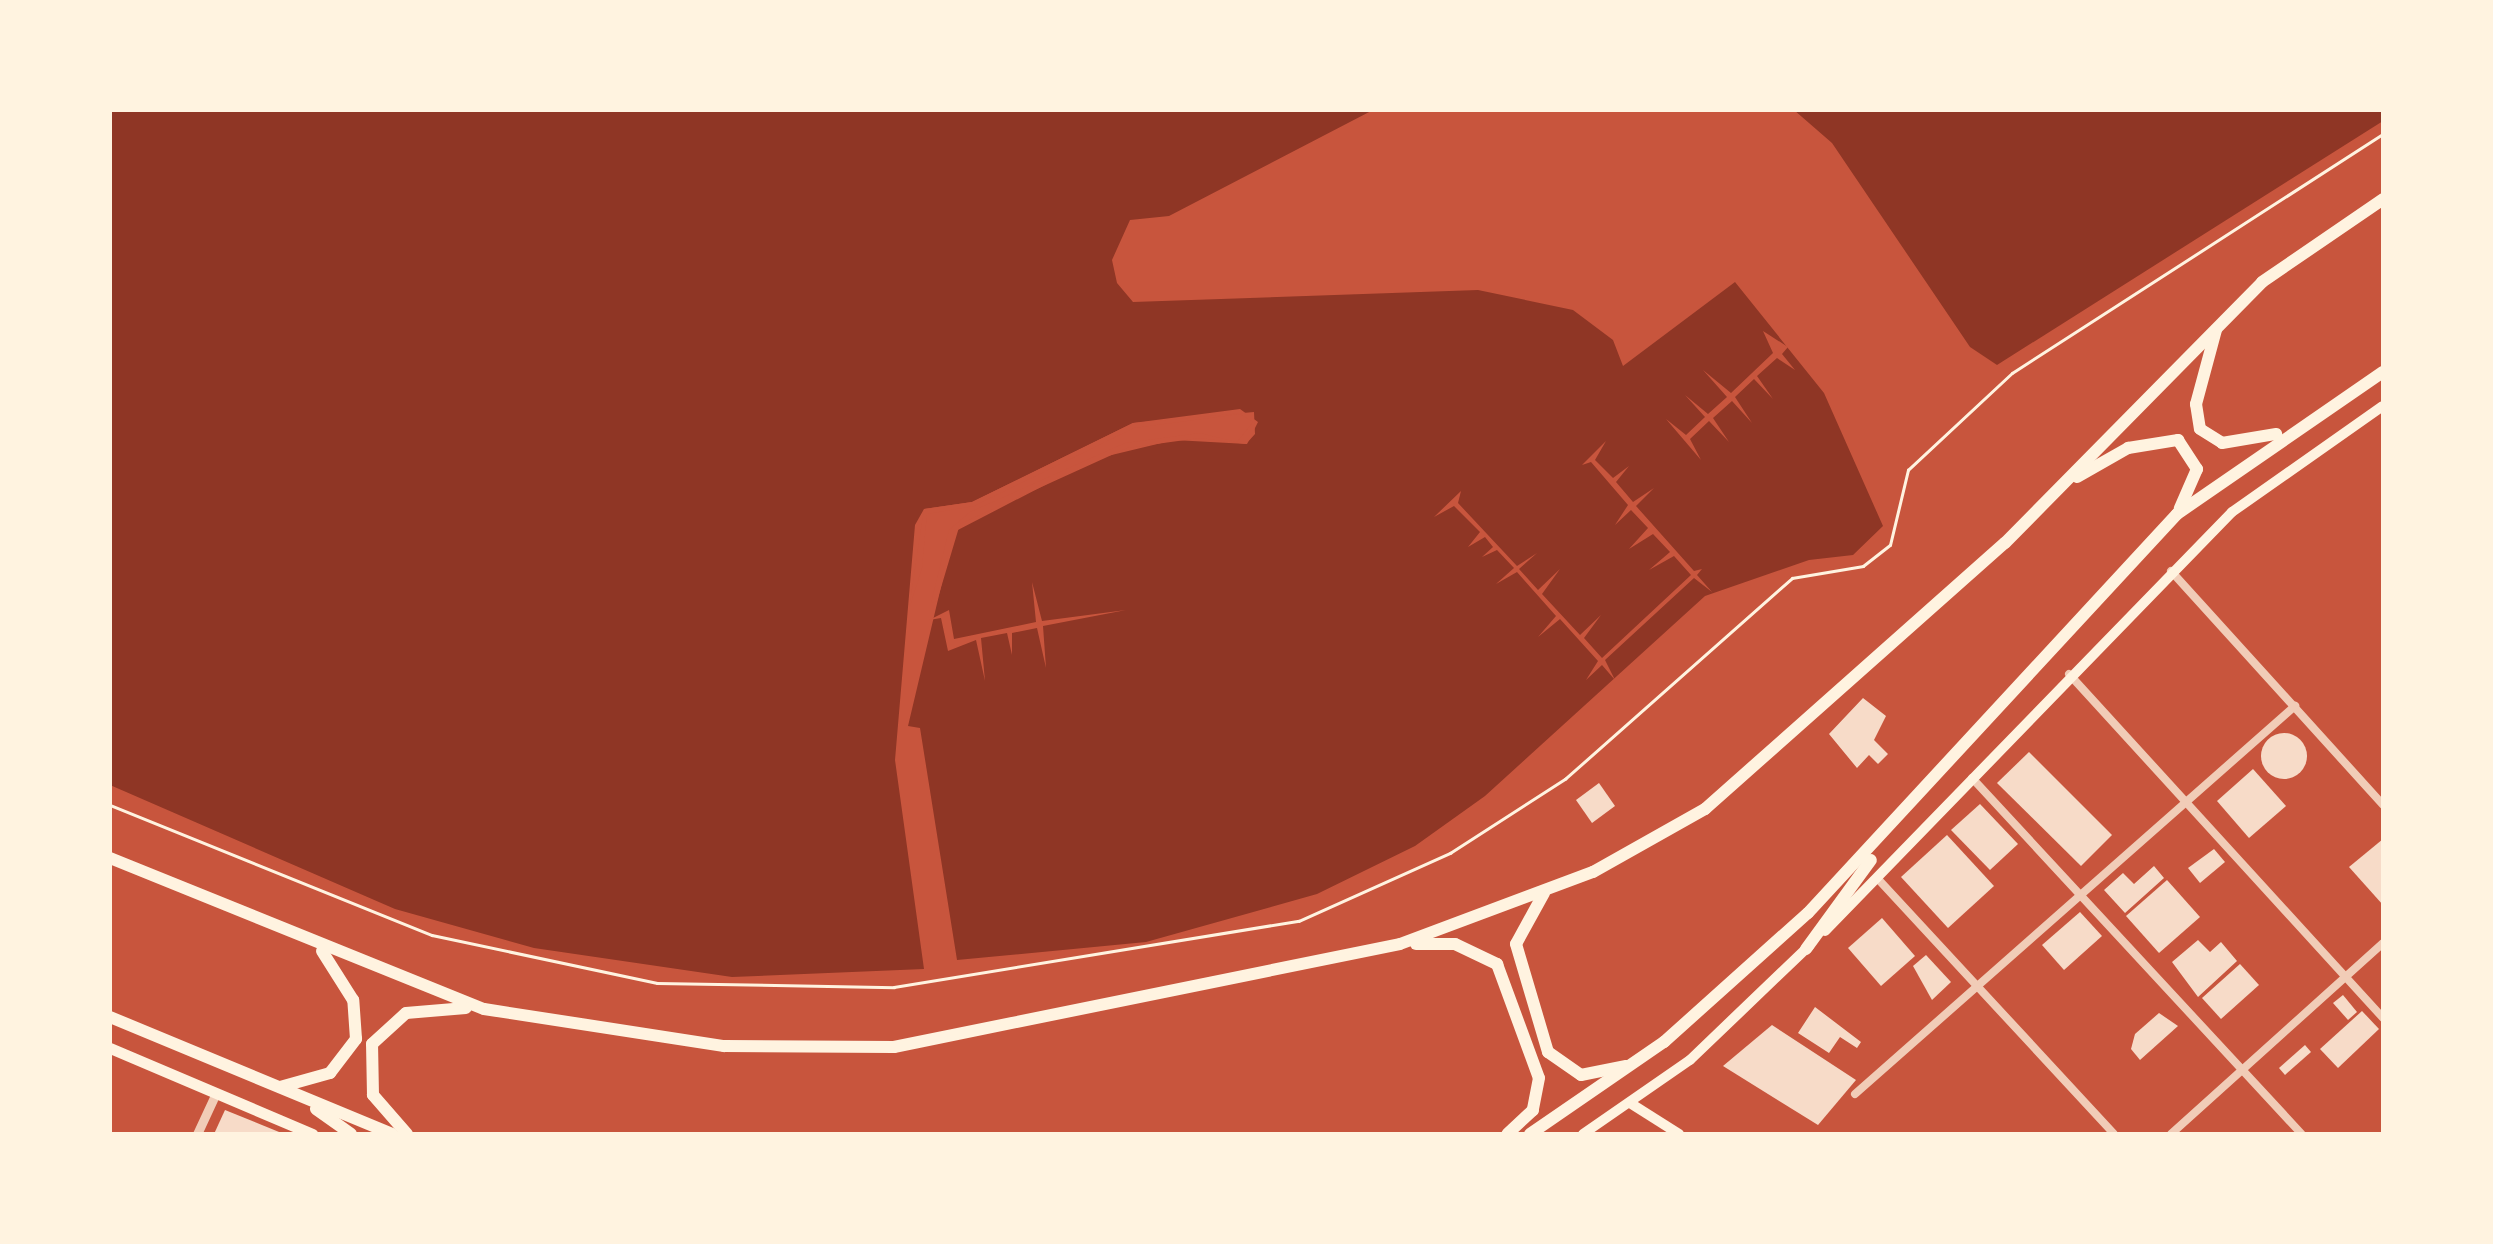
<!DOCTYPE html>
<style>
body{margin:0}
#map{position:relative;width:2493px;height:1244px;overflow:hidden;background:#c8553d;font-family:"Titillium Web",sans-serif}
div>[style]{position:absolute}
.water>*{inset:0;background:#8f3625}
.pier>*{inset:0;background:#c8553d}
.building>*{inset:0;background:#f7dbc8}
.round{border-radius:50%}
.path>*{height:2.5px;margin:-1.25px;padding:0 1.25px;transform-origin:1.25px;border-radius:1.25px;background:#fff3e0}
.minor>*{height:8px;margin:-4px;padding:0 4px;transform-origin:4px;border-radius:4px;background:#f1ccb7}
.tertiary>*{height:9px;margin:-4.5px;padding:0 4.5px;transform-origin:4.5px;border-radius:4.5px;background:#f1ccb7}
.secondary>*{height:10px;margin:-5px;padding:0 5px;transform-origin:5px;border-radius:5px;background:#fff3e0}
.primary>*{height:11px;margin:-5.5px;padding:0 5.5px;transform-origin:5.5px;border-radius:5.5px;background:#fff3e0}
.trunk>*{height:12px;margin:-6px;padding:0 6px;transform-origin:6px;border-radius:6px;background:#fff3e0}
span{translate:-50% -50%;white-space:nowrap;text-align:center;line-height:1.15;-webkit-text-stroke:9px #fff3e0;paint-order:stroke}
.frame{position:absolute;inset:0;border:112px solid #fff3e0;pointer-events:none}
</style>
<div id="map">
<div class="water">
<i style="clip-path:polygon(110px 110px,1373px 110px,1169px 216px,1130px 220px,1112px 260px,1117px 283px,1133px 302px,1478px 290px,1573px 310px,1613px 340px,1623px 366px,1735px 282px,1824px 393px,1883px 526px,1853px 555px,1809px 560px,1705px 596px,1485px 796px,1415px 846px,1317px 894px,1146px 942px,957px 960px,920px 728px,908px 726px,954px 532px,1095px 459px,1174px 440px,1247px 444px,1258px 422px,1240px 409px,1133px 423px,972px 502px,924px 509px,915px 525px,895px 760px,924px 969px,732px 977px,534px 948px,395px 909px,110px 785px)"></i>
<i style="clip-path:polygon(1794px 110px,2383px 110px,2383px 121px,1997px 365px,1970px 347px,1832px 143px)"></i>
</div>
<div class="pier">
<i style="clip-path:polygon(1763px 331px,1788px 347px,1782px 354px,1795px 370px,1777px 358px,1757px 376px,1773px 399px,1754px 379px,1735px 397px,1752px 423px,1732px 401px,1713px 418px,1729px 442px,1709px 421px,1690px 439px,1701px 460px,1666px 419px,1686px 435px,1705px 417px,1685px 395px,1708px 414px,1727px 397px,1703px 370px,1731px 393px,1773px 353px)"></i>
<i style="clip-path:polygon(1254px 412px,1255px 434px,1246px 444px,1200px 438px,1127px 448px,960px 524px,937px 601px,931px 603px,949px 530px,970px 512px,1125px 443px,1200px 433px,1237px 442px,1253px 422px,1240px 414px,1134px 428px,974px 506px,927px 514px,922px 568px,909px 609px,924px 509px,972px 502px,1133px 423px)"></i>
<i style="clip-path:polygon(1606px 441px,1595px 460px,1613px 478px,1629px 466px,1616px 482px,1633px 502px,1654px 488px,1636px 506px,1694px 571px,1702px 569px,1697px 575px,1712px 592px,1694px 578px,1605px 660px,1615px 680px,1602px 665px,1586px 680px,1598px 661px,1560px 619px,1538px 637px,1556px 616px,1517px 572px,1496px 584px,1514px 568px,1497px 550px,1482px 557px,1493px 547px,1485px 537px,1468px 547px,1480px 532px,1454px 506px,1434px 517px,1461px 491px,1458px 503px,1517px 566px,1537px 553px,1519px 569px,1538px 590px,1560px 569px,1542px 594px,1580px 635px,1601px 615px,1584px 638px,1602px 658px,1691px 575px,1674px 556px,1649px 570px,1670px 552px,1653px 534px,1629px 549px,1648px 528px,1631px 510px,1615px 525px,1628px 505px,1591px 462px,1582px 465px)"></i>
<i style="clip-path:polygon(1032px 582px,1042px 621px,1126px 610px,1043px 626px,1046px 668px,1037px 628px,1012px 633px,1012px 655px,1007px 633px,981px 638px,985px 681px,976px 640px,948px 651px,941px 618px,929px 620px,949px 610px,954px 639px,1036px 622px)"></i>
</div>
<div class="building">
<i style="clip-path:polygon(1863px 698px,1886px 716px,1874px 740px,1888px 754px,1878px 764px,1869px 755px,1857px 768px,1829px 734px)"></i>
<i class="round" style="left:2261px;top:733px;width:46px;height:46px"></i>
<i style="clip-path:polygon(2029px 752px,2112px 835px,2081px 866px,1997px 783px)"></i>
<i style="clip-path:polygon(2253px 769px,2286px 806px,2249px 838px,2217px 801px)"></i>
<i style="clip-path:polygon(1599px 783px,1615px 806px,1592px 823px,1576px 800px)"></i>
<i style="clip-path:polygon(1980px 804px,2018px 844px,1990px 870px,1951px 830px)"></i>
<i style="clip-path:polygon(1947px 835px,1994px 886px,1948px 928px,1901px 877px)"></i>
<i style="clip-path:polygon(2383px 839px,2383px 905px,2349px 867px)"></i>
<i style="clip-path:polygon(2214px 849px,2225px 862px,2200px 883px,2188px 868px)"></i>
<i style="clip-path:polygon(2154px 866px,2164px 878px,2125px 913px,2104px 890px,2123px 873px,2134px 884px)"></i>
<i style="clip-path:polygon(2167px 880px,2200px 917px,2159px 953px,2126px 916px)"></i>
<i style="clip-path:polygon(2080px 912px,2102px 936px,2064px 970px,2042px 945px)"></i>
<i style="clip-path:polygon(1882px 918px,1915px 956px,1881px 986px,1848px 948px)"></i>
<i style="clip-path:polygon(2198px 940px,2210px 952px,2221px 942px,2237px 961px,2198px 997px,2172px 962px)"></i>
<i style="clip-path:polygon(1926px 955px,1951px 982px,1932px 1000px,1913px 966px)"></i>
<i style="clip-path:polygon(2240px 964px,2259px 985px,2221px 1019px,2202px 998px)"></i>
<i style="clip-path:polygon(2343px 995px,2357px 1012px,2348px 1020px,2333px 1003px)"></i>
<i style="clip-path:polygon(1815px 1007px,1861px 1042px,1857px 1048px,1840px 1037px,1829px 1053px,1798px 1033px)"></i>
<i style="clip-path:polygon(2362px 1011px,2379px 1029px,2338px 1068px,2320px 1049px)"></i>
<i style="clip-path:polygon(2159px 1013px,2178px 1026px,2140px 1060px,2131px 1049px,2135px 1034px)"></i>
<i style="clip-path:polygon(1772px 1025px,1856px 1080px,1818px 1125px,1723px 1066px)"></i>
<i style="clip-path:polygon(2305px 1045px,2311px 1052px,2285px 1075px,2279px 1068px)"></i>
<i style="clip-path:polygon(225px 1110px,284px 1134px,214px 1134px)"></i>
</div>
<div class="path">
<i style="left:110px;top:805px;width:347px;rotate:22deg"></i>
<i style="left:432px;top:935px;width:230px;rotate:12deg"></i>
<i style="left:657px;top:983px;width:237px;rotate:1deg"></i>
<i style="left:894px;top:987px;width:410px;rotate:-9.3deg"></i>
<i style="left:1299px;top:921px;width:166px;rotate:-24.2deg"></i>
<i style="left:1450px;top:853px;width:137px;rotate:-32.8deg"></i>
<i style="left:1565px;top:779px;width:303px;rotate:-41.5deg"></i>
<i style="left:1792px;top:578px;width:72px;rotate:-9.6deg"></i>
<i style="left:1863px;top:566px;width:34px;rotate:-38deg"></i>
<i style="left:1890px;top:545px;width:77px;rotate:-76.5deg"></i>
<i style="left:1908px;top:470px;width:142px;rotate:-43deg"></i>
<i style="left:2012px;top:373px;width:441px;rotate:-32.8deg"></i>
</div>
<div class="minor">
<i style="left:2171px;top:571px;width:316px;rotate:47.8deg"></i>
<i style="left:2069px;top:674px;width:466px;rotate:47.6deg"></i>
<i style="left:1972px;top:778px;width:485px;rotate:47.2deg"></i>
<i style="left:1878px;top:879px;width:347px;rotate:47.2deg"></i>
<i style="left:1855px;top:1094px;width:587px;rotate:-41.41deg"></i>
<i style="left:2171px;top:1134px;width:285px;rotate:-42deg"></i>
</div>
<div class="tertiary">
<i style="left:197px;top:1134px;width:45px;rotate:-65.1deg"></i>
</div>
<div class="secondary">
<i style="left:1825px;top:931px;width:584px;rotate:-45.83deg"></i>
<i style="left:2232px;top:512px;width:184px;rotate:-35.1deg"></i>
<i style="left:1630px;top:1103px;width:58px;rotate:32.3deg"></i>
<i style="left:1583px;top:1134px;width:130px;rotate:-34.7deg"></i>
<i style="left:1690px;top:1060px;width:165px;rotate:-43.8deg"></i>
</div>
<div class="primary">
<i style="left:110px;top:1048px;width:220px;rotate:23deg"></i>
</div>
<div class="trunk">
<i style="left:2216px;top:330px;width:77px;rotate:105.1deg"></i>
<i style="left:2196px;top:404px;width:25px;rotate:81deg"></i>
<i style="left:2200px;top:429px;width:26px;rotate:32deg"></i>
<i style="left:2222px;top:443px;width:55px;rotate:-9.5deg"></i>
<i style="left:2077px;top:477px;width:59px;rotate:-29.6deg"></i>
<i style="left:2128px;top:448px;width:51px;rotate:-9.1deg"></i>
<i style="left:2178px;top:440px;width:35px;rotate:57deg"></i>
<i style="left:2197px;top:469px;width:43px;rotate:113.6deg"></i>
<i style="left:110px;top:858px;width:403px;rotate:22deg"></i>
<i style="left:484px;top:1009px;width:243px;rotate:8.8deg"></i>
<i style="left:724px;top:1046px;width:170px;rotate:0.3deg"></i>
<i style="left:894px;top:1047px;width:516px;rotate:-11.51deg"></i>
<i style="left:1400px;top:944px;width:206px;rotate:-20.5deg"></i>
<i style="left:1593px;top:872px;width:129px;rotate:-29.4deg"></i>
<i style="left:1705px;top:809px;width:401px;rotate:-41.6deg"></i>
<i style="left:2005px;top:543px;width:366px;rotate:-45.4deg"></i>
<i style="left:2262px;top:282px;width:147px;rotate:-34.4deg"></i>
<i style="left:1544px;top:893px;width:58px;rotate:118.8deg"></i>
<i style="left:1516px;top:944px;width:113px;rotate:73.5deg"></i>
<i style="left:1548px;top:1052px;width:40px;rotate:34.9deg"></i>
<i style="left:1581px;top:1075px;width:46px;rotate:-11.3deg"></i>
<i style="left:1416px;top:944px;width:39px"></i>
<i style="left:1455px;top:944px;width:47px;rotate:25.5deg"></i>
<i style="left:1497px;top:964px;width:121px;rotate:69.8deg"></i>
<i style="left:1539px;top:1078px;width:33px;rotate:101deg"></i>
<i style="left:1533px;top:1110px;width:35px;rotate:137deg"></i>
<i style="left:1806px;top:949px;width:110px;rotate:-53.9deg"></i>
<i style="left:110px;top:1017px;width:305px;rotate:22.5deg"></i>
<i style="left:280px;top:1087px;width:52px;rotate:-15.6deg"></i>
<i style="left:330px;top:1073px;width:43px;rotate:-52.6deg"></i>
<i style="left:356px;top:1039px;width:39px;rotate:-94deg"></i>
<i style="left:353px;top:1000px;width:58px;rotate:-122.3deg"></i>
<i style="left:316px;top:1109px;width:43px;rotate:35.5deg"></i>
<i style="left:407px;top:1134px;width:52px;rotate:-131.1deg"></i>
<i style="left:373px;top:1095px;width:51px;rotate:-91.1deg"></i>
<i style="left:372px;top:1044px;width:46px;rotate:-42.4deg"></i>
<i style="left:406px;top:1013px;width:60px;rotate:-4.8deg"></i>
<i style="left:1530px;top:1134px;width:163px;rotate:-34.5deg"></i>
<i style="left:1664px;top:1042px;width:193px;rotate:-41.9deg"></i>
<i style="left:1808px;top:913px;width:543px;rotate:-47.24deg"></i>
<i style="left:2177px;top:514px;width:250px;rotate:-34.6deg"></i>
</div>
<div class="frame"></div>
</div>
